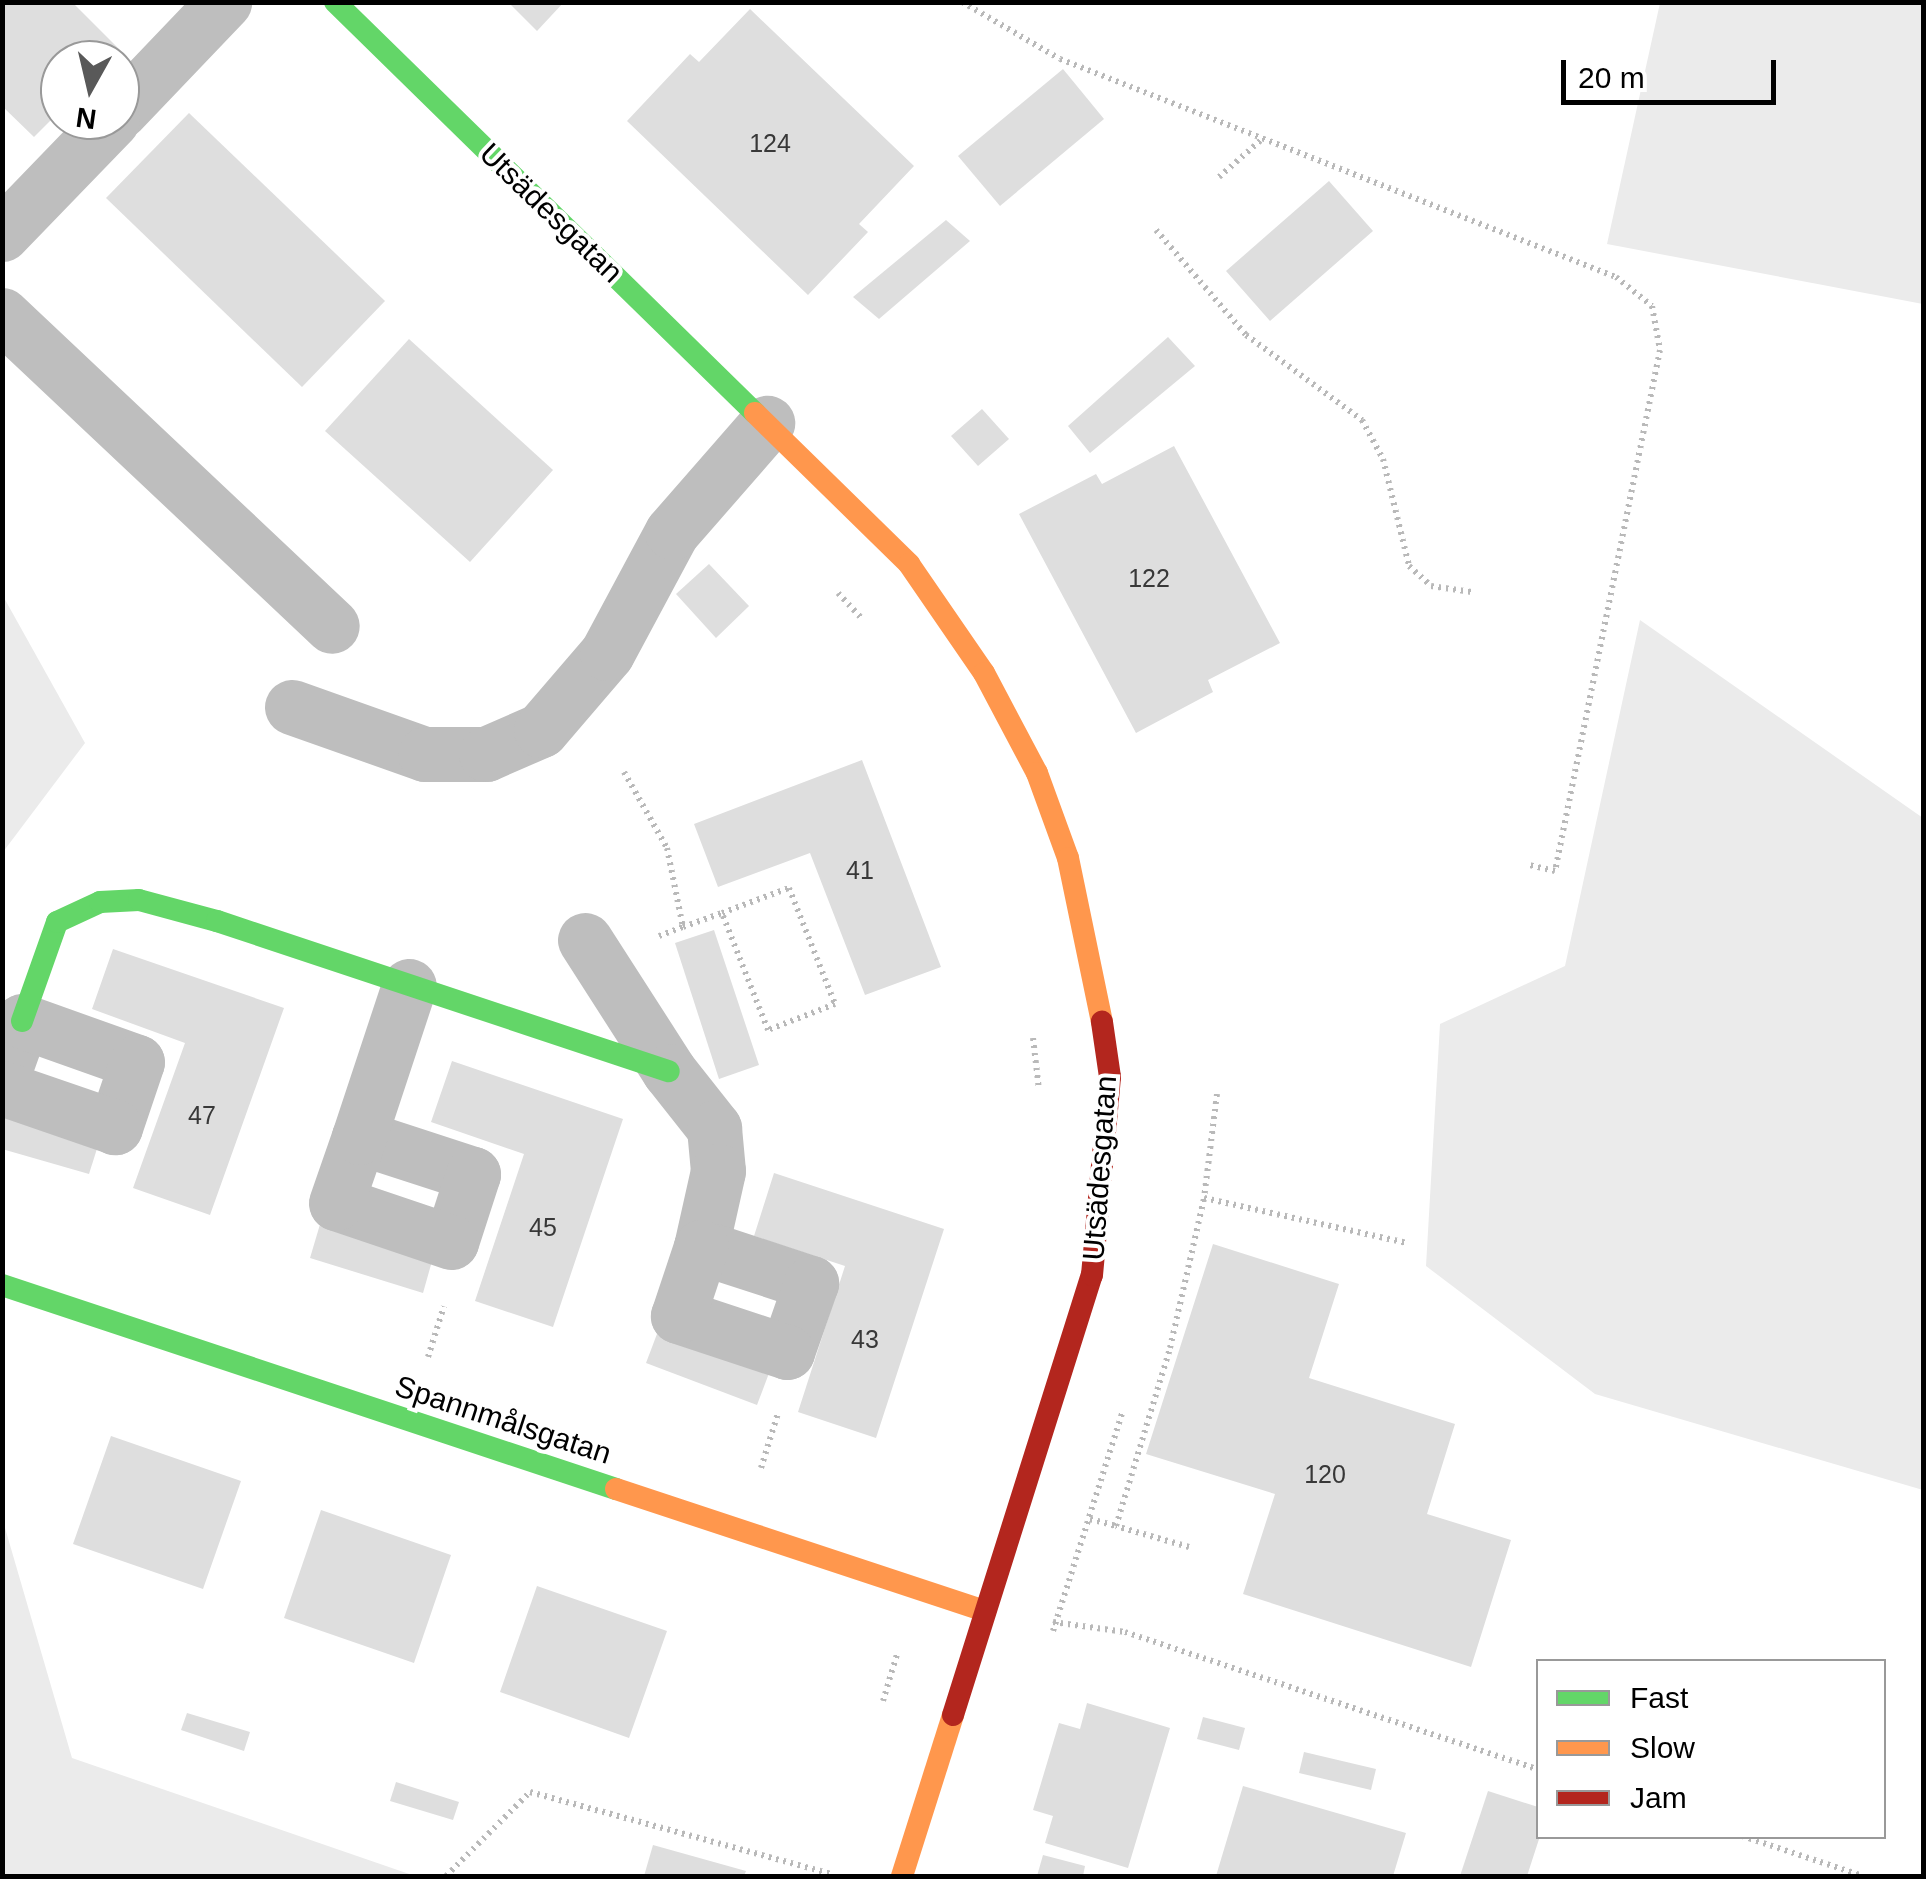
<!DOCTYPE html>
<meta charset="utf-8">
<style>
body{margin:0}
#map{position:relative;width:1926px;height:1879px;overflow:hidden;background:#fff;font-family:Helvetica,sans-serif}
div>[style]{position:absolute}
.green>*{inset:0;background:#ebebeb}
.building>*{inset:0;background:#dedede}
.path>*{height:6px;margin-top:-3px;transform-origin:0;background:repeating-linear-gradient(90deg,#b9b9b9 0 2.5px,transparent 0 7.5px)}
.street>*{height:55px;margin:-27.5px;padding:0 27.5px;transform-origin:27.5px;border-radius:27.5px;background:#bebebe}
.fast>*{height:22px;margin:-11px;padding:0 11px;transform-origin:11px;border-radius:11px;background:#63d668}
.slow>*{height:22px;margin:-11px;padding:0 11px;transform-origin:11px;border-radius:11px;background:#ff974d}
.jam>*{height:22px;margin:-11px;padding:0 11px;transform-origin:11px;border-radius:11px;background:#b3261e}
span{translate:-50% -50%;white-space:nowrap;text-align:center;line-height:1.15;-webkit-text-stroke:8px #fff;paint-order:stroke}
.number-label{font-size:25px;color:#383838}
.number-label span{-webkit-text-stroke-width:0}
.street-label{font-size:30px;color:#000}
.frame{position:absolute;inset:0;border:5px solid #000;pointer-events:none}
.legend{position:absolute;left:1536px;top:1659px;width:350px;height:180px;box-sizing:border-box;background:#fff;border:2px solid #999;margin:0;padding:12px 18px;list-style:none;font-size:30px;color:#000}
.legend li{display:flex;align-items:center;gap:20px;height:50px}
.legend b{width:50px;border:2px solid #999}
.north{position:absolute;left:40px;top:40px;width:100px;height:100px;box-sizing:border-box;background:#fff;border:2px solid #999;border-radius:50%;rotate:188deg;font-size:28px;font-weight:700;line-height:40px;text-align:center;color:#000}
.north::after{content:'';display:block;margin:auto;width:35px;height:45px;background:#595959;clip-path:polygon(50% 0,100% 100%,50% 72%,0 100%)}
.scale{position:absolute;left:1561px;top:60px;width:215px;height:45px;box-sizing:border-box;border:5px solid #000;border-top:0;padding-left:12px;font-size:30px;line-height:35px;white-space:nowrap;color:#000;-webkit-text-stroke:8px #fff;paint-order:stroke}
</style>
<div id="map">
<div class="green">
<i style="clip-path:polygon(1660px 3px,1923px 3px,1923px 304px,1607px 244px)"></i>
<i style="clip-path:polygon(3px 596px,85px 743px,3px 852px,2px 852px)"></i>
<i style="clip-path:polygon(1640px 620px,1923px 818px,1923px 1490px,1595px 1394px,1426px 1266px,1440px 1024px,1565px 966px)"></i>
<i style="clip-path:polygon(3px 1521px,72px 1758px,415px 1876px,3px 1876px)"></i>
</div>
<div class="building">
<i style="clip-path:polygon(2px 2px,72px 2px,120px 50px,110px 60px,60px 60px,60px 111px,34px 137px,2px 106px)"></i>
<i style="clip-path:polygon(508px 2px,564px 2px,537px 31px)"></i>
<i style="clip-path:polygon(750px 9px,914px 166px,859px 224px,868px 232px,808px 295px,627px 121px,690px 54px,699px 62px)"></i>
<i style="clip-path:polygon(1063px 69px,1104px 119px,1000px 206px,958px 156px)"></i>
<i style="clip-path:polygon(189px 113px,385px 301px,302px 387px,106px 198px)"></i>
<i style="clip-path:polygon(1329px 181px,1373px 231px,1270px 321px,1226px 271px)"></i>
<i style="clip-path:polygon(946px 220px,970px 241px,879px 319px,853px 297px)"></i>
<i style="clip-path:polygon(1168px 337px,1195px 366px,1090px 453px,1068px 426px)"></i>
<i style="clip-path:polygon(409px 339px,553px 470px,470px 562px,325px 431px)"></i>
<i style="clip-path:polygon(982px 409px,1009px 439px,978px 466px,951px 436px)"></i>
<i style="clip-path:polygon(1174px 446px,1280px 643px,1208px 680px,1213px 692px,1136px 733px,1019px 514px,1096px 474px,1102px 484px)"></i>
<i style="clip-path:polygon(709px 564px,749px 606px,716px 638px,676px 594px)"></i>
<i style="clip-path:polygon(862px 760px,941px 967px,865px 995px,810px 853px,718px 887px,694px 824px)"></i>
<i style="clip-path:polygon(714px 930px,759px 1065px,719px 1079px,675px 943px)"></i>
<i style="clip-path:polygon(113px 949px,284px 1008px,210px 1215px,133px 1188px,185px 1043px,92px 1009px)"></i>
<i style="clip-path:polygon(452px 1061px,623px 1119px,553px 1327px,475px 1301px,524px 1154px,431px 1122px)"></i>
<i style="clip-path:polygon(2px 1107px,101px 1136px,89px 1174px,2px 1149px)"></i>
<i style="clip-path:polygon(774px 1173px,944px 1229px,876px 1438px,798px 1412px,845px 1266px,754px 1236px)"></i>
<i style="clip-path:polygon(321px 1221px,434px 1254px,423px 1293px,310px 1258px)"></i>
<i style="clip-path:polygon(1213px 1244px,1339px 1284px,1309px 1378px,1455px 1424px,1427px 1514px,1511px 1540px,1471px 1667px,1243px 1594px,1275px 1494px,1146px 1454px)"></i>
<i style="clip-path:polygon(660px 1326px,771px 1368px,757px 1405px,646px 1363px)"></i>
<i style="clip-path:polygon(111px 1436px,241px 1481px,203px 1589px,73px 1544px)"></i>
<i style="clip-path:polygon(321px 1510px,451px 1555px,414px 1663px,284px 1618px)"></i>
<i style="clip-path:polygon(537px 1586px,667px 1631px,629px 1738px,500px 1692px)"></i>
<i style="clip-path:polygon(1087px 1703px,1170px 1728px,1128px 1868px,1045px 1843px,1053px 1816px,1033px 1810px,1059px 1723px,1080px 1729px)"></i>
<i style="clip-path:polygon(187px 1713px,250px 1732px,244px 1751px,181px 1730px)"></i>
<i style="clip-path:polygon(1203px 1717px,1245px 1728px,1239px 1750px,1197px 1739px)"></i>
<i style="clip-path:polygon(1304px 1752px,1376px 1769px,1371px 1790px,1299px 1773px)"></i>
<i style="clip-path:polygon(396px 1782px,459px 1802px,453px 1820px,390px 1801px)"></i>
<i style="clip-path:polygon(1243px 1786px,1406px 1833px,1393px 1876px,1216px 1876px)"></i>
<i style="clip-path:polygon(1488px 1791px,1538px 1807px,1540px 1836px,1527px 1876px,1460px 1876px)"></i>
<i style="clip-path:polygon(653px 1845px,746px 1871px,744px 1876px,644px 1876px)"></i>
<i style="clip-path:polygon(1043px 1855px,1085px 1866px,1083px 1876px,1037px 1876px)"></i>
</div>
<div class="path">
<i style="left:962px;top:2px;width:113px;rotate:30.2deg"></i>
<i style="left:1060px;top:59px;width:597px;rotate:21.41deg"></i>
<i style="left:1616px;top:277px;width:46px;rotate:38.9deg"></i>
<i style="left:1652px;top:306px;width:45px;rotate:79.7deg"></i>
<i style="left:1660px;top:350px;width:531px;rotate:101.39deg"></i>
<i style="left:1555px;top:871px;width:27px;rotate:-167deg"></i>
<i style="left:1219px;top:177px;width:56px;rotate:-41.4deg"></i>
<i style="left:1156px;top:230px;width:138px;rotate:49.4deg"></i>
<i style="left:1246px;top:335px;width:144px;rotate:36.2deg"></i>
<i style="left:1362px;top:420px;width:44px;rotate:61.7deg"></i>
<i style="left:1383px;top:459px;width:110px;rotate:76.3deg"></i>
<i style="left:1409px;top:566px;width:30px;rotate:42deg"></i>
<i style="left:1431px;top:586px;width:41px;rotate:8.3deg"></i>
<i style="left:838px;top:593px;width:33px;rotate:47deg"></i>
<i style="left:624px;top:772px;width:87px;rotate:60.5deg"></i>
<i style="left:667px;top:848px;width:81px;rotate:78.6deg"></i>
<i style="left:659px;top:936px;width:26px;rotate:-21deg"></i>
<i style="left:683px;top:927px;width:41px;rotate:-19.7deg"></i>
<i style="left:722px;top:913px;width:72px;rotate:-20.5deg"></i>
<i style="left:789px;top:888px;width:125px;rotate:68.4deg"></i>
<i style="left:835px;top:1004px;width:72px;rotate:158.8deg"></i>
<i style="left:768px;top:1030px;width:126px;rotate:-111.5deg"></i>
<i style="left:1033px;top:1038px;width:52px;rotate:83.4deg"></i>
<i style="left:1217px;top:1094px;width:105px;rotate:97.1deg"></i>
<i style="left:1204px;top:1198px;width:208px;rotate:12.5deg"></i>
<i style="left:428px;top:1357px;width:53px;rotate:-72.6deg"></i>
<i style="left:761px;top:1468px;width:58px;rotate:-72.8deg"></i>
<i style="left:1090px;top:1519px;width:27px;rotate:15deg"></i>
<i style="left:1189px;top:1547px;width:76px;rotate:-164deg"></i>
<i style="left:1116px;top:1526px;width:186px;rotate:-73.1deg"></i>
<i style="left:1170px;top:1348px;width:154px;rotate:-77.2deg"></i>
<i style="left:1053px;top:1622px;width:73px;rotate:7.9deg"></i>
<i style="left:1125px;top:1632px;width:435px;rotate:18.4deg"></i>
<i style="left:1053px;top:1631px;width:232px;rotate:-72.4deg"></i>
<i style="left:883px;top:1701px;width:52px;rotate:-73.3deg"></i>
<i style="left:1742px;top:1836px;width:127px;rotate:18.3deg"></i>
<i style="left:446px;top:1876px;width:119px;rotate:-45deg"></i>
<i style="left:530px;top:1792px;width:313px;rotate:15.2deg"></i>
</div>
<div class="street">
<i style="left:120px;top:111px;width:151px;rotate:-46.3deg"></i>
<i style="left:2px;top:234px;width:158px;rotate:-46deg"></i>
<i style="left:2px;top:315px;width:453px;rotate:43.3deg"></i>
<i style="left:292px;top:707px;width:141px;rotate:19.5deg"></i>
<i style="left:425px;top:754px;width:61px"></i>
<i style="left:486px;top:754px;width:60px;rotate:-23.6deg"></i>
<i style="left:541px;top:730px;width:101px;rotate:-49.4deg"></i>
<i style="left:607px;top:653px;width:137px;rotate:-61.8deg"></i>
<i style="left:672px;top:532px;width:145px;rotate:-48.9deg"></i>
<i style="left:585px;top:940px;width:156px;rotate:57.3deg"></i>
<i style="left:669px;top:1071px;width:73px;rotate:51.7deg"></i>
<i style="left:714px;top:1128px;width:43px;rotate:84.7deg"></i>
<i style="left:718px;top:1171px;width:78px;rotate:102.6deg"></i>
<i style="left:2px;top:1077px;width:59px;rotate:-70.3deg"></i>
<i style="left:22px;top:1021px;width:122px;rotate:19.6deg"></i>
<i style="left:137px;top:1062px;width:69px;rotate:108.7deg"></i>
<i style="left:115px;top:1127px;width:120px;rotate:-161deg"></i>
<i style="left:359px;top:1137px;width:120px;rotate:18deg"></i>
<i style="left:473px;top:1174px;width:71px;rotate:107.9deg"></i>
<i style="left:451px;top:1242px;width:121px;rotate:-161.3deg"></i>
<i style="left:336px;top:1203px;width:70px;rotate:-70.8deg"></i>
<i style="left:359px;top:1137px;width:159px;rotate:-71.7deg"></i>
<i style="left:701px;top:1247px;width:116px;rotate:18.1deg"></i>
<i style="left:811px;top:1283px;width:73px;rotate:109.2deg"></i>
<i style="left:787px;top:1352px;width:115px;rotate:-161.7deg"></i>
<i style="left:678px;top:1316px;width:73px;rotate:-71.6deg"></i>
</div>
<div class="fast">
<i style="left:335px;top:2px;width:588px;rotate:44.38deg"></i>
<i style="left:22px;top:1021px;width:105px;rotate:-70.5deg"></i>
<i style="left:57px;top:922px;width:47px;rotate:-24.9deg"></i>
<i style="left:100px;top:902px;width:39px;rotate:-3deg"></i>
<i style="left:139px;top:900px;width:81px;rotate:15.1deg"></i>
<i style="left:217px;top:921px;width:476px;rotate:18.4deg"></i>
<i style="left:2px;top:1285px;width:647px;rotate:18.38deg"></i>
</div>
<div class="slow">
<i style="left:755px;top:413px;width:216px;rotate:44.4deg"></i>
<i style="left:909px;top:564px;width:132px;rotate:55.5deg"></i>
<i style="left:984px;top:673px;width:113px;rotate:62.1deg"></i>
<i style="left:1037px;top:773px;width:90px;rotate:70deg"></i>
<i style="left:1068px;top:858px;width:167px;rotate:78.3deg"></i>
<i style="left:616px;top:1489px;width:389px;rotate:18.3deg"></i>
<i style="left:902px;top:1876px;width:169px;rotate:-72.4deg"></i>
</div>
<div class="jam">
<i style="left:953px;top:1715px;width:461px;rotate:-72.5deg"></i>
<i style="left:1092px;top:1275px;width:199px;rotate:-84.8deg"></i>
<i style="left:1110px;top:1077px;width:56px;rotate:-98.3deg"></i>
</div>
<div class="number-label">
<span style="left:770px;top:143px">124</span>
<span style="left:1149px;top:578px">122</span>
<span style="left:860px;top:870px">41</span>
<span style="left:202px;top:1115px">47</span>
<span style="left:543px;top:1227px">45</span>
<span style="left:865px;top:1339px">43</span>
<span style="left:1325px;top:1474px">120</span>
</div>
<div class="street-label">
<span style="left:551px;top:213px;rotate:44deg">Utsädesgatan</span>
<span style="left:1100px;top:1168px;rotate:-86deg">Utsädesgatan</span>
<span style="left:503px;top:1420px;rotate:18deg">Spannmålsgatan</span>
</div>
<div class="frame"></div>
<ul class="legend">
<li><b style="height:12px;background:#63d668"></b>Fast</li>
<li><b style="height:12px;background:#ff974d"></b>Slow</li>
<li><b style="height:12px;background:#b3261e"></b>Jam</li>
</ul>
<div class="north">N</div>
<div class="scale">20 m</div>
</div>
